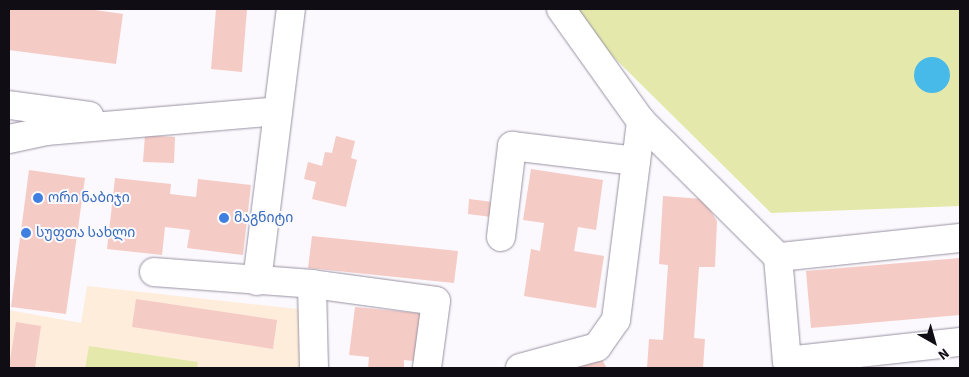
<!DOCTYPE html>
<meta charset="utf-8">
<style>
body{margin:0}
#map{position:relative;width:969px;height:377px;overflow:hidden;background:#fbf9fd;font-family:"Source Sans 3","Noto Sans Georgian",sans-serif}
div>[style]{position:absolute}
.industrial>*{inset:0;background:#ffeddc}
.green>*{inset:0;background:#e4e9ab}
.water>*{inset:0;background:#47baea}
.round{border-radius:50%}
.building>*{inset:0;background:#f5cbc6}
.roads{filter:drop-shadow(0 0 1px #9992a3) drop-shadow(0 0 1px #9992a3)}
.minor>*{height:28px;margin:-14px;padding:0 14px;transform-origin:14px;border-radius:14px;background:#fff}
.dots>*{width:14px;height:14px;translate:-50% -50%;box-sizing:border-box;border:2px solid #fbf9fd;border-radius:50%}
span{translate:-50% -50%;white-space:nowrap;text-align:center;line-height:1.15;-webkit-text-stroke:4px #fbf9fd;paint-order:stroke}
.shop-label{font-size:14px;color:#366cbe}
.left{translate:0 -50%;text-align:left}
.frame{position:absolute;inset:0;border:10px solid #100e14;pointer-events:none}
.north{position:absolute;left:909px;top:317px;width:50px;height:50px;-webkit-text-stroke:4px #fbf9fd;paint-order:stroke;rotate:142deg;font-size:14px;font-weight:700;line-height:20px;text-align:center;color:#100e14}
.north::after{content:'';display:block;margin:auto;width:18px;height:22px;background:#100e14;clip-path:polygon(50% 0,100% 100%,50% 72%,0 100%)}
</style>
<div id="map">
<div class="industrial">
<i style="clip-path:polygon(87px 286px,298px 309px,301px 368px,9px 368px,9px 310px,81px 323px)"></i>
</div>
<div class="green">
<i style="clip-path:polygon(595px 9px,960px 9px,960px 206px,771px 213px,567px 11px)"></i>
<i style="clip-path:polygon(89px 346px,198px 362px,197px 368px,85px 368px)"></i>
</div>
<div class="water">
<i class="round" style="left:914px;top:57px;width:36px;height:36px"></i>
</div>
<div class="building">
<i style="clip-path:polygon(9px 9px,88px 9px,123px 14px,116px 64px,9px 50px)"></i>
<i style="clip-path:polygon(216px 9px,247px 9px,242px 72px,211px 69px)"></i>
<i style="clip-path:polygon(145px 135px,175px 137px,174px 163px,143px 162px)"></i>
<i style="clip-path:polygon(336px 136px,355px 141px,351px 158px,357px 160px,346px 207px,312px 199px,316px 182px,304px 179px,308px 162px,322px 166px,325px 152px,332px 153px)"></i>
<i style="clip-path:polygon(531px 169px,603px 180px,596px 230px,578px 227px,574px 251px,604px 256px,596px 308px,524px 296px,531px 249px,540px 251px,544px 223px,523px 220px)"></i>
<i style="clip-path:polygon(29px 170px,85px 178px,66px 314px,11px 307px)"></i>
<i style="clip-path:polygon(115px 178px,171px 184px,170px 194px,196px 197px,198px 179px,251px 185px,243px 255px,187px 248px,190px 230px,165px 227px,162px 255px,107px 249px)"></i>
<i style="clip-path:polygon(663px 196px,703px 199px,717px 221px,715px 267px,699px 267px,694px 338px,705px 339px,703px 368px,647px 368px,649px 339px,663px 340px,668px 265px,659px 264px)"></i>
<i style="clip-path:polygon(469px 199px,501px 203px,499px 218px,468px 214px)"></i>
<i style="clip-path:polygon(312px 236px,458px 251px,454px 283px,308px 268px)"></i>
<i style="clip-path:polygon(960px 258px,960px 315px,811px 328px,806px 271px)"></i>
<i style="clip-path:polygon(136px 299px,277px 320px,273px 349px,132px 327px)"></i>
<i style="clip-path:polygon(355px 307px,428px 314px,423px 362px,404px 360px,404px 368px,368px 368px,369px 357px,349px 355px)"></i>
<i style="clip-path:polygon(16px 322px,41px 326px,35px 368px,9px 367px)"></i>
<i style="clip-path:polygon(599px 355px,607px 368px,577px 368px)"></i>
</div>
<div class="roads">
<div class="minor">
<i style="left:561px;top:9px;width:138px;rotate:54.5deg"></i>
<i style="left:9px;top:105px;width:81px;rotate:7.8deg"></i>
<i style="left:9px;top:139px;width:38px;rotate:-12deg"></i>
<i style="left:46px;top:131px;width:233px;rotate:-4.9deg"></i>
<i style="left:501px;top:237px;width:92px;rotate:-83.1deg"></i>
<i style="left:512px;top:146px;width:125px;rotate:6.9deg"></i>
<i style="left:960px;top:238px;width:183px;rotate:174deg"></i>
<i style="left:778px;top:257px;width:104px;rotate:85.1deg"></i>
<i style="left:787px;top:361px;width:174px;rotate:-6.3deg"></i>
<i style="left:154px;top:272px;width:158px;rotate:4.3deg"></i>
<i style="left:257px;top:281px;width:274px;rotate:-82.9deg"></i>
<i style="left:314px;top:368px;width:84px;rotate:-91.4deg"></i>
<i style="left:312px;top:284px;width:125px;rotate:7.8deg"></i>
<i style="left:436px;top:301px;width:68px;rotate:97.7deg"></i>
<i style="left:520px;top:368px;width:80px;rotate:-15.3deg"></i>
<i style="left:597px;top:347px;width:33px;rotate:-55deg"></i>
<i style="left:616px;top:320px;width:201px;rotate:-82.8deg"></i>
<i style="left:641px;top:121px;width:193px;rotate:44.8deg"></i>
</div>
</div>
<div class="dots">
<i style="left:38px;top:198px;background:#3f7fe0"></i>
<i style="left:224px;top:218px;background:#3f7fe0"></i>
<i style="left:26px;top:233px;background:#3f7fe0"></i>
</div>
<div class="shop-label">
<span class="left" style="left:48px;top:198px">ორი ნაბიჯი</span>
<span class="left" style="left:234px;top:218px">მაგნიტი</span>
<span class="left" style="left:36px;top:233px">სუფთა სახლი</span>
</div>
<div class="frame"></div>
<div class="north">N</div>
</div>
